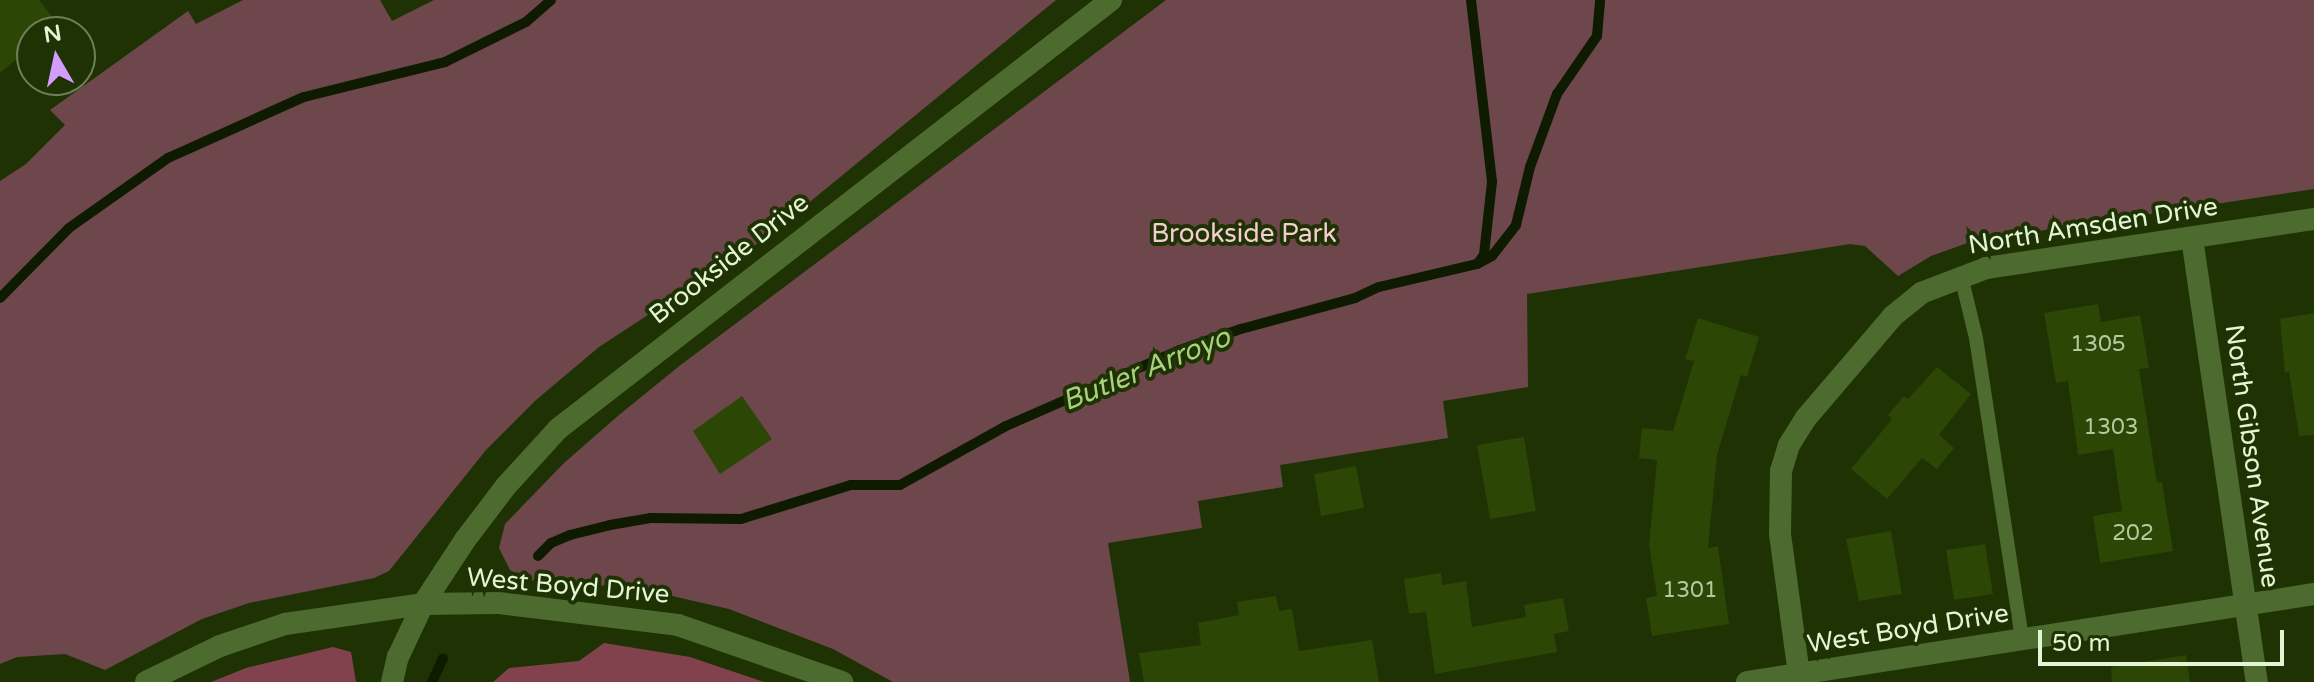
<!DOCTYPE html>
<style>
body{margin:0}
#map{position:relative;width:2314px;height:682px;overflow:hidden;background:#1e3203;font-family:"Varela Round",sans-serif}
div>[style]{position:absolute}
.green>*{inset:0;background:#6e474d}
.forest>*{inset:0;background:#82424d}
.stream>*{height:10px;margin:-5px;padding:0 5px;transform-origin:5px;border-radius:5px;background:#0e1b01}
.building>*{inset:0;background:#2b4605}
.service>*{height:14px;margin:-7px;padding:0 7px;transform-origin:7px;border-radius:7px;background:#4e6b2f}
.minor>*{height:22px;margin:-11px;padding:0 11px;transform-origin:11px;border-radius:11px;background:#4e6b2f}
.tertiary>*{height:22px;margin:-11px;padding:0 11px;transform-origin:11px;border-radius:11px;background:#4e6b2f}
.secondary>*{height:22px;margin:-11px;padding:0 11px;transform-origin:11px;border-radius:11px;background:#4e6b2f}
span{translate:-50% -50%;white-space:nowrap;text-align:center;line-height:1.15;-webkit-text-stroke:8px #1e3203;paint-order:stroke}
.number-label{font-size:22px;color:#b5c9a0}
.number-label span{-webkit-text-stroke-width:0}
.street-label{font-size:26px;color:#e3f5d4}
.park-label{font-size:26px;color:#f5ccd1}
.water-label{font-size:28px;color:#a7d17f;font-style:italic}
.north{position:absolute;left:16px;top:16px;width:80px;height:80px;box-sizing:border-box;background:#1e3203;border:2px solid #6d8057;border-radius:50%;rotate:351deg;font-size:22px;font-weight:700;line-height:32px;text-align:center;color:#e3f5d4}
.north::after{content:'';display:block;margin:auto;width:28px;height:36px;background:#d49cfb;clip-path:polygon(50% 0,100% 100%,50% 72%,0 100%)}
.scale{position:absolute;left:2038px;top:630px;width:246px;height:36px;box-sizing:border-box;border:4px solid #e3f5d4;border-top:0;padding-left:10px;font-size:24px;line-height:28px;white-space:nowrap;color:#e3f5d4;-webkit-text-stroke:6px #1e3203;paint-order:stroke}
</style>
<div id="map">
<div class="green">
<i style="clip-path:polygon(243px 0,380px 0,392px 21px,434px 0,1056px 0,767px 237px,599px 347px,536px 400px,486px 450px,389px 571px,374px 578px,249px 603px,202px 619px,105px 670px,65px 654px,17px 657px,0 664px,0 181px,26px 164px,65px 125px,50px 110px,188px 11px,196px 24px)"></i>
<i style="clip-path:polygon(1166px 0,2314px 0,2314px 189px,1973px 241px,1931px 256px,1898px 276px,1865px 246px,1850px 244px,1527px 294px,1528px 387px,1443px 401px,1448px 438px,1280px 465px,1283px 487px,1198px 501px,1202px 528px,1108px 543px,1130px 682px,893px 682px,833px 649px,729px 609px,637px 588px,526px 580px,510px 570px,499px 548px,505px 524px,564px 463px,619px 415px,678px 367px)"></i>
</div>
<div class="forest">
<i style="clip-path:polygon(604px 643px,690px 657px,764px 682px,493px 682px,509px 668px,579px 661px)"></i>
<i style="clip-path:polygon(333px 647px,351px 652px,356px 682px,211px 682px,246px 668px)"></i>
</div>
<div class="stream">
<i style="left:1471px;top:0;width:183px;rotate:83.4deg"></i>
<i style="left:1492px;top:182px;width:73px;rotate:96.3deg"></i>
<i style="left:1484px;top:255px;width:10px;rotate:127deg"></i>
<i style="left:0;top:298px;width:98px;rotate:-45.4deg"></i>
<i style="left:69px;top:228px;width:121px;rotate:-35.3deg"></i>
<i style="left:168px;top:158px;width:149px;rotate:-24.2deg"></i>
<i style="left:304px;top:97px;width:145px;rotate:-13.9deg"></i>
<i style="left:445px;top:62px;width:90px;rotate:-26.3deg"></i>
<i style="left:526px;top:22px;width:33px;rotate:-41deg"></i>
<i style="left:538px;top:556px;width:18px;rotate:-45deg"></i>
<i style="left:551px;top:543px;width:21px;rotate:-23deg"></i>
<i style="left:570px;top:535px;width:41px;rotate:-14deg"></i>
<i style="left:610px;top:525px;width:42px;rotate:-9.7deg"></i>
<i style="left:651px;top:518px;width:90px;rotate:0.6deg"></i>
<i style="left:741px;top:519px;width:115px;rotate:-17.2deg"></i>
<i style="left:851px;top:485px;width:49px"></i>
<i style="left:900px;top:485px;width:121px;rotate:-29.1deg"></i>
<i style="left:1006px;top:426px;width:190px;rotate:-23.6deg"></i>
<i style="left:1180px;top:350px;width:65px;rotate:-19deg"></i>
<i style="left:1241px;top:329px;width:118px;rotate:-15.2deg"></i>
<i style="left:1355px;top:298px;width:26px;rotate:-25deg"></i>
<i style="left:1379px;top:287px;width:101px;rotate:-13.2deg"></i>
<i style="left:1477px;top:264px;width:17px;rotate:-28deg"></i>
<i style="left:1492px;top:256px;width:39px;rotate:-52deg"></i>
<i style="left:1516px;top:225px;width:60px;rotate:-76.4deg"></i>
<i style="left:1530px;top:167px;width:78px;rotate:-69.7deg"></i>
<i style="left:1557px;top:94px;width:70px;rotate:-55.4deg"></i>
<i style="left:1597px;top:36px;width:36px;rotate:-85deg"></i>
<i style="left:432px;top:682px;width:26px;rotate:-65deg"></i>
</div>
<div class="building">
<i style="clip-path:polygon(0 0,39px 0,64px 32px,32px 32px,32px 64px,24px 53px,0 73px)"></i>
<i style="clip-path:polygon(80px 53px,93px 69px,80px 79px)"></i>
<i style="clip-path:polygon(44px 80px,79px 80px,57px 97px)"></i>
<i style="clip-path:polygon(2098px 304px,2101px 322px,2140px 315px,2149px 368px,2139px 369px,2157px 483px,2162px 482px,2173px 551px,2100px 563px,2093px 516px,2122px 511px,2113px 449px,2078px 455px,2068px 381px,2056px 383px,2044px 313px)"></i>
<i style="clip-path:polygon(2314px 313px,2314px 435px,2299px 436px,2289px 372px,2285px 373px,2280px 319px)"></i>
<i style="clip-path:polygon(1698px 318px,1759px 337px,1747px 377px,1741px 375px,1717px 455px,1708px 548px,1718px 546px,1729px 624px,1652px 636px,1646px 598px,1657px 596px,1649px 544px,1657px 460px,1639px 458px,1642px 428px,1673px 431px,1694px 361px,1685px 359px)"></i>
<i style="clip-path:polygon(1937px 367px,1971px 394px,1939px 435px,1954px 448px,1937px 469px,1922px 458px,1887px 499px,1851px 469px,1892px 419px,1888px 415px,1904px 396px,1908px 399px)"></i>
<i style="clip-path:polygon(742px 396px,772px 439px,720px 474px,693px 431px)"></i>
<i style="clip-path:polygon(1524px 437px,1536px 511px,1490px 519px,1477px 445px)"></i>
<i style="clip-path:polygon(1356px 466px,1364px 508px,1321px 516px,1314px 474px)"></i>
<i style="clip-path:polygon(1891px 531px,1902px 594px,1859px 601px,1846px 539px)"></i>
<i style="clip-path:polygon(1985px 544px,1993px 594px,1954px 600px,1946px 550px)"></i>
<i style="clip-path:polygon(1441px 573px,1442px 585px,1466px 581px,1472px 627px,1526px 617px,1524px 605px,1563px 598px,1569px 631px,1554px 634px,1557px 652px,1435px 674px,1426px 612px,1409px 614px,1404px 579px)"></i>
<i style="clip-path:polygon(1276px 596px,1279px 611px,1292px 609px,1299px 651px,1372px 640px,1379px 682px,1144px 682px,1139px 653px,1201px 645px,1198px 623px,1239px 615px,1237px 602px)"></i>
<i style="clip-path:polygon(2186px 655px,2190px 682px,2112px 682px,2111px 667px)"></i>
</div>
<div class="service">
<i style="left:1961px;top:276px;width:64px;rotate:76.4deg"></i>
<i style="left:1976px;top:338px;width:305px;rotate:81.3deg"></i>
</div>
<div class="minor">
<i style="left:2192px;top:238px;width:449px;rotate:81.7deg"></i>
<i style="left:1800px;top:682px;width:149px;rotate:-97.7deg"></i>
<i style="left:1780px;top:534px;width:63px;rotate:-89.1deg"></i>
<i style="left:1781px;top:471px;width:27px;rotate:-73deg"></i>
<i style="left:1789px;top:445px;width:32px;rotate:-58deg"></i>
<i style="left:1806px;top:418px;width:134px;rotate:-49.5deg"></i>
<i style="left:1893px;top:316px;width:36px;rotate:-39deg"></i>
<i style="left:1921px;top:293px;width:70px;rotate:-21deg"></i>
<i style="left:1986px;top:268px;width:332px;rotate:-8.5deg"></i>
</div>
<div class="tertiary">
<i style="left:146px;top:682px;width:82px;rotate:-25.9deg"></i>
<i style="left:220px;top:646px;width:69px;rotate:-18.7deg"></i>
<i style="left:285px;top:624px;width:139px;rotate:-8.2deg"></i>
<i style="left:423px;top:604px;width:76px;rotate:-0.8deg"></i>
<i style="left:499px;top:603px;width:180px;rotate:7deg"></i>
<i style="left:678px;top:625px;width:174px;rotate:19.2deg"></i>
<i style="left:1747px;top:682px;width:574px;rotate:-8.82deg"></i>
</div>
<div class="secondary">
<i style="left:392px;top:682px;width:26px;rotate:-77deg"></i>
<i style="left:398px;top:657px;width:59px;rotate:-64.7deg"></i>
<i style="left:423px;top:604px;width:77px;rotate:-56.7deg"></i>
<i style="left:465px;top:540px;width:68px;rotate:-52.8deg"></i>
<i style="left:506px;top:486px;width:77px;rotate:-47.6deg"></i>
<i style="left:558px;top:429px;width:700px;rotate:-37.8deg"></i>
</div>
<div class="number-label">
<span style="left:2098px;top:345px">1305</span>
<span style="left:2111px;top:428px">1303</span>
<span style="left:2133px;top:534px">202</span>
<span style="left:1690px;top:591px">1301</span>
</div>
<div class="street-label">
<span style="left:2093px;top:226px;rotate:-9deg">North Amsden Drive</span>
<span style="left:729px;top:259px;rotate:-38deg">Brookside Drive</span>
<span style="left:2252px;top:456px;rotate:82deg">North Gibson Avenue</span>
<span style="left:568px;top:586px;rotate:5deg">West Boyd Drive</span>
<span style="left:1908px;top:629px;rotate:-9deg">West Boyd Drive</span>
</div>
<div class="park-label">
<span style="left:1244px;top:234px">Brookside Park</span>
</div>
<div class="water-label">
<span style="left:1146px;top:369px;rotate:-22deg">Butler Arroyo</span>
</div>
<div class="north">N</div>
<div class="scale">50 m</div>
</div>
